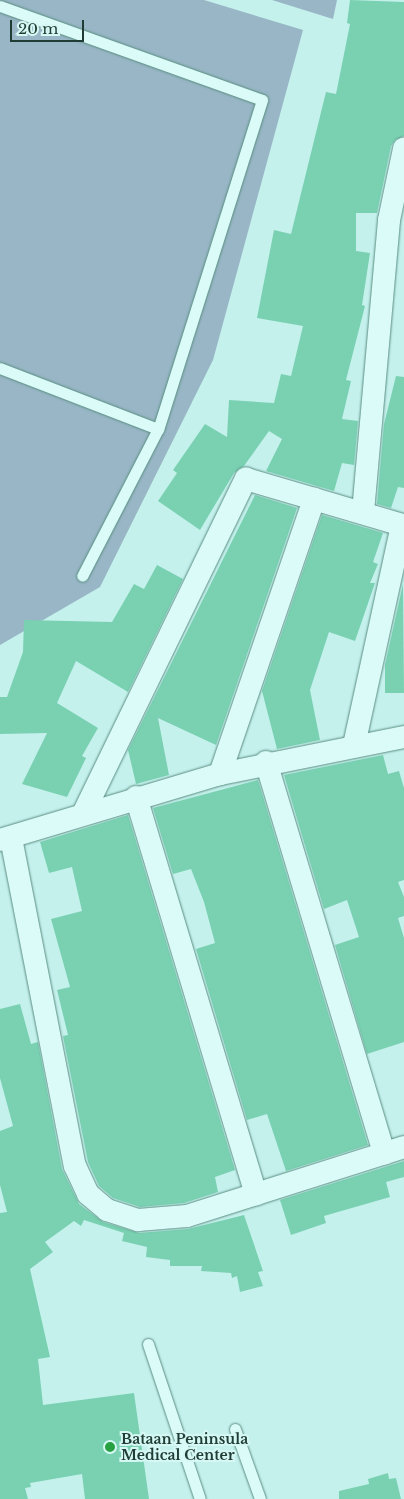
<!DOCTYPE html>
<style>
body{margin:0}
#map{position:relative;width:404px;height:1499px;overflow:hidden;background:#c5f1ed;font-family:"Libre Baskerville",serif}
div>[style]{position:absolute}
.cemetery>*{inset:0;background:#98b6c5}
.building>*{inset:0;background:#79d1b1}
.roads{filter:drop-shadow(0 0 1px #5a8d80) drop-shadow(0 0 1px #5a8d80)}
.lane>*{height:11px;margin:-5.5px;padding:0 5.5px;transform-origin:5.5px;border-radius:5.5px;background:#dafbf8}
.street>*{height:22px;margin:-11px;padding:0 11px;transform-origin:11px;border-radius:11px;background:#dafbf8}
.dots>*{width:14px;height:14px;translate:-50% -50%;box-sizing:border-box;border:2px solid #d6f8f5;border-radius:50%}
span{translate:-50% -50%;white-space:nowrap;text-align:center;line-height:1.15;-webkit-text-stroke:4px #d6f8f5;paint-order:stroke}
.poi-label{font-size:14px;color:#1f3d34;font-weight:700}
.left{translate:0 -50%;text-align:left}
.scale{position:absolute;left:10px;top:20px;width:74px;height:22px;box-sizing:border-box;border:2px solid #1f3d34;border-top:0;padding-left:6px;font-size:15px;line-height:18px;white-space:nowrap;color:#1f3d34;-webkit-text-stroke:4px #d6f8f5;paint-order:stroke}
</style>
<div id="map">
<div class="cemetery">
<i style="clip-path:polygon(0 0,204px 0,303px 30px,213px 360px,100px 587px,0 645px)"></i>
<i style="clip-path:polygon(272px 0,337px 0,333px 19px)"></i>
</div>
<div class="building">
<i style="clip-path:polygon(350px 0,404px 2px,404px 136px,395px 140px,391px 146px,377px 213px,356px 213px,356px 251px,370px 253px,362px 305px,365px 306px,346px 380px,351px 381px,342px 419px,358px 421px,354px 465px,342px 463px,334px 491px,266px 471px,282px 439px,269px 431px,244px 466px,234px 473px,200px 530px,158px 501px,177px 473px,173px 470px,205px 424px,227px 437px,229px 400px,274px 403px,281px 374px,291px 376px,303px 326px,257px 318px,274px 230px,291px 234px,326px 92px,336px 94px,350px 24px,347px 23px)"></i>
<i style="clip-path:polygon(396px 376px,404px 377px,404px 488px,398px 487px,391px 508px,377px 504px,384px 424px)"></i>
<i style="clip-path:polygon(255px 495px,297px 508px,216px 745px,158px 718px,169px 775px,136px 784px,128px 750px)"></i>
<i style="clip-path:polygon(322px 515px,383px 533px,373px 562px,378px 564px,370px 583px,375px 583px,355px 641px,329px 632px,310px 690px,320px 740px,277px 749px,262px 691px)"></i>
<i style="clip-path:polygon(157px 565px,183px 579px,128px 692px,76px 661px,57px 703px,98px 728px,82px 756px,86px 758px,67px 797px,22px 784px,47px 733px,0 734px,0 697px,7px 697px,23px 652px,24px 620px,112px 622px,134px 584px,144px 589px)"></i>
<i style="clip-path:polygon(403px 584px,404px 693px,385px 693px,385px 665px)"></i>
<i style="clip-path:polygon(383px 755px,388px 774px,399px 771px,404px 788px,404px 880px,398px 882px,404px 897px,404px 916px,398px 918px,404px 938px,404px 1042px,367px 1054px,335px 945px,359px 937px,347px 900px,324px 909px,284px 775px)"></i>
<i style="clip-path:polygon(258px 780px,368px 1145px,286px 1171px,267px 1114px,247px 1120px,196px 949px,215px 943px,204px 902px,191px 869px,173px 874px,153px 808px)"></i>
<i style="clip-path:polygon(128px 815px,235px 1170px,215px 1177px,218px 1192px,184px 1203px,140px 1207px,113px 1198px,99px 1186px,88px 1162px,63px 1036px,68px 1035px,57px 990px,70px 987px,51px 919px,82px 911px,72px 867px,49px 873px,40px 842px)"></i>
<i style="clip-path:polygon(20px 1004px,31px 1044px,38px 1042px,62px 1169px,79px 1204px,103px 1222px,139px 1233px,188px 1229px,244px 1215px,263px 1271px,258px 1272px,263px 1286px,240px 1292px,237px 1276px,232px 1278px,231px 1273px,201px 1271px,202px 1266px,170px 1266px,170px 1260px,146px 1257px,147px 1247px,122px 1241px,124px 1233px,84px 1220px,81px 1226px,74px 1221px,45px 1242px,53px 1252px,30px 1269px,50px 1357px,38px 1359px,43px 1405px,134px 1393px,149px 1499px,85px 1499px,82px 1474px,30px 1483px,31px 1487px,25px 1488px,28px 1499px,0 1499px,0 1213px,7px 1212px,0 1185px,0 1131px,13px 1126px,0 1078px,0 1009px)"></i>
<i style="clip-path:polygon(404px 1161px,404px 1177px,386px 1182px,390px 1197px,324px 1216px,326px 1223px,291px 1235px,280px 1200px)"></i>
<i style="clip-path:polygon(388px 1473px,389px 1479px,396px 1478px,401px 1499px,339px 1499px,339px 1491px,369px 1484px,368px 1479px)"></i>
</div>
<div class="roads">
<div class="lane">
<i style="left:0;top:6px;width:278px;rotate:19.7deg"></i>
<i style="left:262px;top:100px;width:345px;rotate:107.5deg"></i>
<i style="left:158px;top:429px;width:165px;rotate:117.3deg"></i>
<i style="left:0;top:368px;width:169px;rotate:21.1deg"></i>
<i style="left:148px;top:1344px;width:163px;rotate:71.5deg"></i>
<i style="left:235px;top:1429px;width:74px;rotate:70.3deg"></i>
</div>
<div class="street">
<i style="left:363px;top:512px;width:293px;rotate:-84.9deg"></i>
<i style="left:389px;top:220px;width:73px;rotate:-78.1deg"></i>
<i style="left:266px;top:762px;width:409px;rotate:73.2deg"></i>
<i style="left:220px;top:774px;width:291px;rotate:-71.1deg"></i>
<i style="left:136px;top:797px;width:415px;rotate:73.2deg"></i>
<i style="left:83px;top:814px;width:373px;rotate:-64.1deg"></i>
<i style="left:246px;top:479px;width:163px;rotate:16.4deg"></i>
<i style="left:402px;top:525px;width:226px;rotate:102.3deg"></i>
<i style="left:11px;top:838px;width:334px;rotate:79deg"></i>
<i style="left:75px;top:1166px;width:31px;rotate:65deg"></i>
<i style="left:88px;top:1194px;width:25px;rotate:40deg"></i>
<i style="left:107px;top:1210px;width:33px;rotate:18deg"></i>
<i style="left:138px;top:1220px;width:49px;rotate:-4.7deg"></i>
<i style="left:187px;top:1216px;width:228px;rotate:-17.6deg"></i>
<i style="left:0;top:840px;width:230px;rotate:-16.7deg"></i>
<i style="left:220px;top:774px;width:188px;rotate:-11.4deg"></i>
</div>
</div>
<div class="dots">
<i style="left:110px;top:1447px;background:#26a040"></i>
</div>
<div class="poi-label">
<span class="left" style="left:121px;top:1447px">Bataan Peninsula<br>Medical Center</span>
</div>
<div class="scale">20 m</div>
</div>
